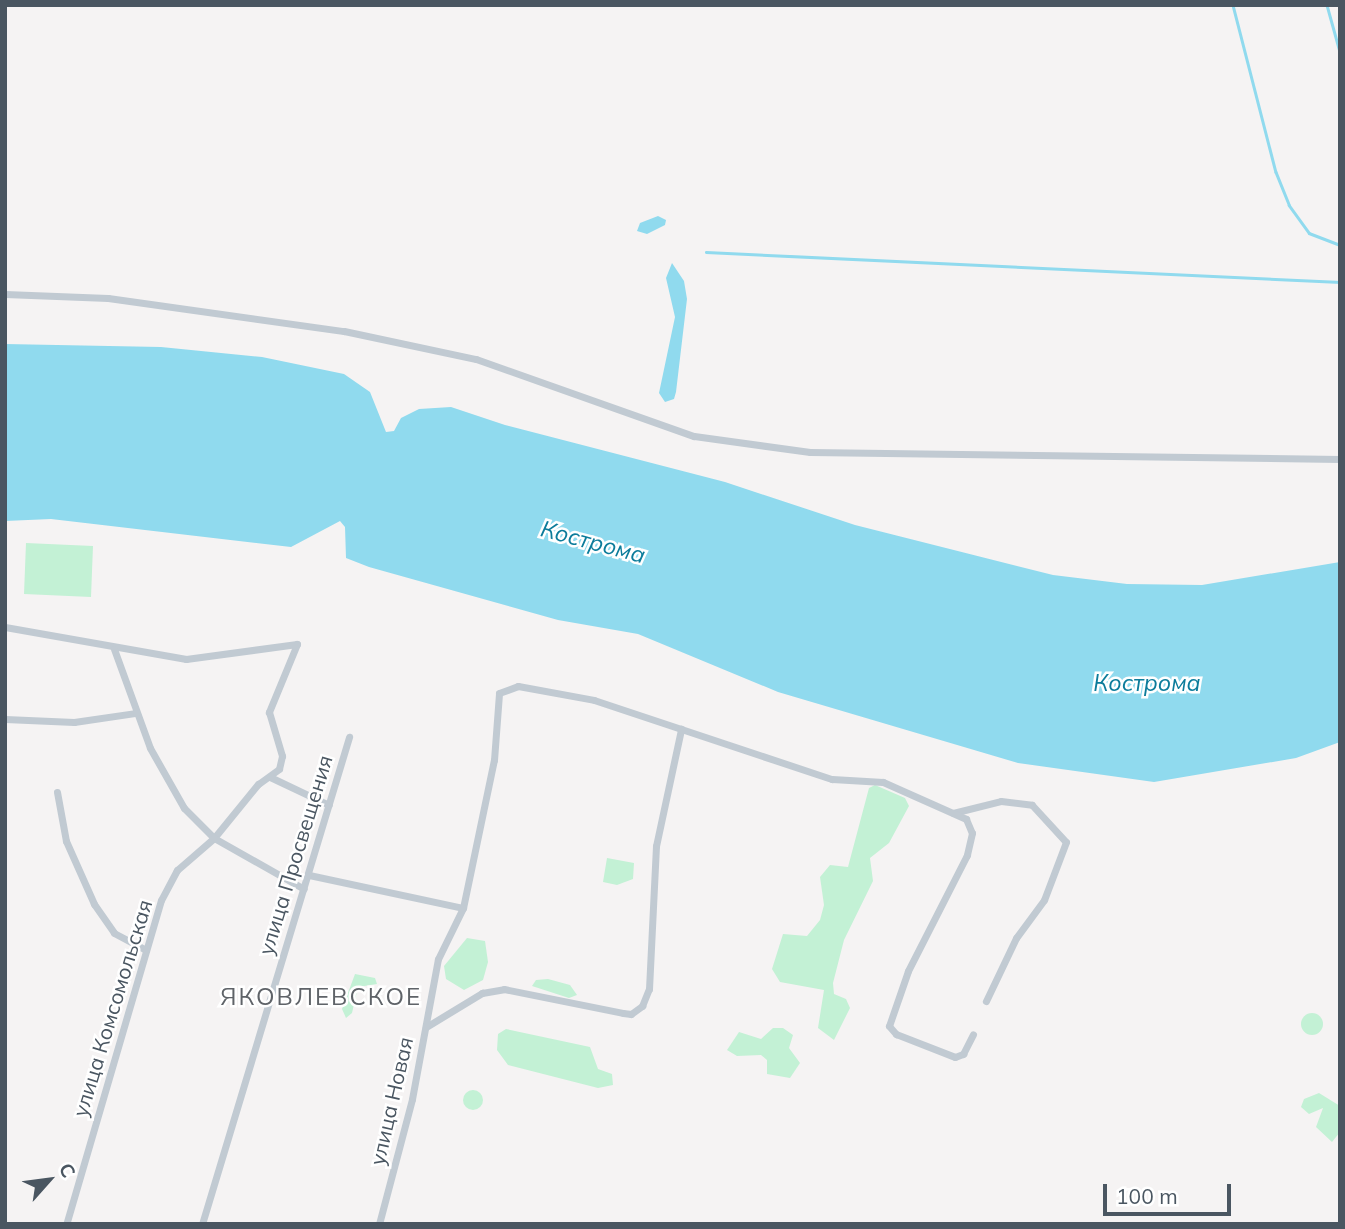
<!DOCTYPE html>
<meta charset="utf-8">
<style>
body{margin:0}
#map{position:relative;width:1345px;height:1229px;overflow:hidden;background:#f5f3f3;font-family:Mulish,sans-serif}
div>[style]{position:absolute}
.green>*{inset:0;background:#c3f1d5}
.round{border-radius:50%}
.water>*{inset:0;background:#90daee}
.stream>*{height:2.5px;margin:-1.25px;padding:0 1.25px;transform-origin:1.25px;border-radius:1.25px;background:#90daee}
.minor>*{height:7px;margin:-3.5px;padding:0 3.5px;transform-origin:3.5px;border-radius:3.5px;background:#c1cad2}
span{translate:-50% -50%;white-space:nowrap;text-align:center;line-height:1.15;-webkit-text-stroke:5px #fff;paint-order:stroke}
.street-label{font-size:21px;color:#4a5661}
.water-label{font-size:23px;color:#0c7c9b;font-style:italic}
.quarter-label{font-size:24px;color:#5f6368;letter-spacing:2px}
.frame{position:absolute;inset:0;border:7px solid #4a5661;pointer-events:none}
.north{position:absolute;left:14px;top:1145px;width:70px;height:70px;-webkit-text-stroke:5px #fff;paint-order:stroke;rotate:62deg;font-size:19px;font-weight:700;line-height:28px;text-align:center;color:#4a5661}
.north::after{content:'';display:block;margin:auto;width:24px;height:32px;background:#4a5661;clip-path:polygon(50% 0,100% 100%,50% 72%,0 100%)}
.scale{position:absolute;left:1103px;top:1184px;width:128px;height:32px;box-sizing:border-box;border:4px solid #4a5661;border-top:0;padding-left:9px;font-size:21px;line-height:24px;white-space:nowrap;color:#4a5661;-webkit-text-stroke:5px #fff;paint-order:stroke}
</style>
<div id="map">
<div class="green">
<i style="clip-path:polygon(26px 543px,93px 546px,91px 597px,24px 594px)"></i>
<i style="clip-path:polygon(875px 785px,905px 798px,909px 806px,889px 843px,870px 858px,873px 881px,844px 940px,833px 983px,834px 994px,846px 999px,850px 1008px,834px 1040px,818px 1028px,824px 990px,780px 982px,772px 969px,783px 934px,807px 936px,820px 920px,824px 905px,820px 877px,830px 865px,848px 867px,869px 788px)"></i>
<i style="clip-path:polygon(607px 858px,634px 863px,633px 879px,617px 885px,603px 882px)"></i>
<i style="clip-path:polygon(467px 938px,485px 941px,488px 962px,483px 980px,464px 990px,446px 979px,444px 966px)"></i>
<i style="clip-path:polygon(355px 974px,375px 978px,377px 984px,358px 987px,352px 1013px,346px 1018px,342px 1009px)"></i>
<i style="clip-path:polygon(548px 979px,570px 985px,577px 995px,569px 998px,532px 986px,536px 980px)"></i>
<i class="round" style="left:1301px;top:1013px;width:22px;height:22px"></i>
<i style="clip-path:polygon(773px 1028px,783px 1028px,793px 1035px,789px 1048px,800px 1063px,790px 1078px,767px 1074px,767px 1060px,761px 1055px,737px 1056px,727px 1050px,739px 1032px,761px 1039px)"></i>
<i style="clip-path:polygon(506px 1029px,590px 1047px,598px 1069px,612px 1074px,613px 1085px,598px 1088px,508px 1065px,497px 1050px,498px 1034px)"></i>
<i class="round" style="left:463px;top:1090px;width:20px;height:20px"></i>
<i style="clip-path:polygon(1319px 1093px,1340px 1106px,1340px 1132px,1332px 1142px,1316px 1127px,1323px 1108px,1309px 1114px,1301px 1107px,1304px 1099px)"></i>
</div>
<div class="water">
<i style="clip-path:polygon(658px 216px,666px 220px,665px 225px,647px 234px,637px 231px,640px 223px)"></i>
<i style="clip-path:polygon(672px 263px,684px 281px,687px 299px,676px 392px,674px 399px,665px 402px,659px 393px,675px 317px,666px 278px)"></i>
<i style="clip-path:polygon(5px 344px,161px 347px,262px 357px,344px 374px,370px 392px,386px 432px,394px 431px,401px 418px,419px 409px,451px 407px,505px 425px,725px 482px,855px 525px,1053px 575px,1127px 584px,1202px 585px,1340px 562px,1340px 742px,1296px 758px,1154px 782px,1018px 763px,778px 692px,638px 634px,558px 620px,369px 567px,346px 558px,345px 527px,340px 521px,291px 547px,51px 519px,5px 521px)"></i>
</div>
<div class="stream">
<i style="left:1233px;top:5px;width:172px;rotate:75.6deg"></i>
<i style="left:1276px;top:172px;width:35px;rotate:68deg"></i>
<i style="left:1289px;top:205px;width:34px;rotate:54deg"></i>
<i style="left:1309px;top:233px;width:33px;rotate:21deg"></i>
<i style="left:1327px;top:5px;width:49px;rotate:74.5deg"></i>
<i style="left:706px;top:252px;width:635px;rotate:2.71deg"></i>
</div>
<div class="minor">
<i style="left:5px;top:294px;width:103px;rotate:2.2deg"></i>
<i style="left:108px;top:298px;width:238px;rotate:8deg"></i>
<i style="left:344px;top:331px;width:135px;rotate:12deg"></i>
<i style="left:476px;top:359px;width:231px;rotate:19.5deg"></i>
<i style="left:694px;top:436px;width:117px;rotate:7.9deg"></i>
<i style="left:810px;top:452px;width:530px;rotate:0.76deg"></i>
<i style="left:5px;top:627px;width:184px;rotate:10deg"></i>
<i style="left:186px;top:659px;width:112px;rotate:-7.7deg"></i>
<i style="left:297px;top:644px;width:74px;rotate:112.4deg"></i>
<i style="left:269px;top:712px;width:46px;rotate:73.5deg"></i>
<i style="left:282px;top:756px;width:13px;rotate:103deg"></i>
<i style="left:279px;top:769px;width:26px;rotate:144deg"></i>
<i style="left:258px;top:784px;width:70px;rotate:129.2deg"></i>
<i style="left:214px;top:838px;width:49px;rotate:139.1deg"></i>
<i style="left:177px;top:870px;width:34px;rotate:118deg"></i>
<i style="left:161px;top:900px;width:338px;rotate:106.3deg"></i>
<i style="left:114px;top:649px;width:105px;rotate:70deg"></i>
<i style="left:150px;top:748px;width:69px;rotate:60.5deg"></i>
<i style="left:184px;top:808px;width:42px;rotate:45deg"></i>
<i style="left:214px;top:838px;width:103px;rotate:29.5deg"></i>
<i style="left:5px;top:719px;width:69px;rotate:2.5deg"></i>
<i style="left:74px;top:722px;width:63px;rotate:-8.3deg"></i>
<i style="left:270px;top:777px;width:65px;rotate:25.4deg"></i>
<i style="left:57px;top:792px;width:50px;rotate:79.6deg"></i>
<i style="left:66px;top:841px;width:69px;rotate:66deg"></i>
<i style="left:94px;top:904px;width:35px;rotate:55deg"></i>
<i style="left:114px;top:933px;width:36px;rotate:28deg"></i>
<i style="left:953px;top:813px;width:49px;rotate:-14deg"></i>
<i style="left:1001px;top:801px;width:31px;rotate:7deg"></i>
<i style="left:1032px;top:805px;width:50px;rotate:47.4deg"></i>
<i style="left:1066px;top:842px;width:62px;rotate:110.8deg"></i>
<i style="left:1044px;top:900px;width:47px;rotate:126.4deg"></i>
<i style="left:1016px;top:938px;width:70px;rotate:115.5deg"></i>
<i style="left:309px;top:875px;width:157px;rotate:12.1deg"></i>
<i style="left:463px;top:908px;width:151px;rotate:-78.2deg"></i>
<i style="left:494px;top:760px;width:67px;rotate:-85.7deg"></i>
<i style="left:499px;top:693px;width:20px;rotate:-20deg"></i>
<i style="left:518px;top:686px;width:77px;rotate:10.4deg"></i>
<i style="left:594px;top:700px;width:251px;rotate:18.4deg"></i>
<i style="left:832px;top:779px;width:51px;rotate:3.4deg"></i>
<i style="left:883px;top:782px;width:91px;rotate:24deg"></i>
<i style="left:966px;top:819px;width:15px;rotate:67deg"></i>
<i style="left:972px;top:833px;width:23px;rotate:103deg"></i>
<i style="left:967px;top:855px;width:130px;rotate:117deg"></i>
<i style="left:908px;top:971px;width:58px;rotate:109.1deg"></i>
<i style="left:889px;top:1026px;width:11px;rotate:49deg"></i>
<i style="left:896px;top:1034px;width:63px;rotate:21.3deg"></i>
<i style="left:955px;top:1057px;width:9px;rotate:-21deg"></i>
<i style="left:963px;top:1054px;width:22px;rotate:-63deg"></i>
<i style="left:426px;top:1027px;width:66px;rotate:-31.3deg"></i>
<i style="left:482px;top:993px;width:22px;rotate:-10deg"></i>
<i style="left:504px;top:989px;width:121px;rotate:11.4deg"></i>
<i style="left:623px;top:1013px;width:8px;rotate:7deg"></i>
<i style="left:631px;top:1014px;width:14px;rotate:-36deg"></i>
<i style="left:642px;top:1006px;width:18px;rotate:-68deg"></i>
<i style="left:649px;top:989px;width:143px;rotate:-87.2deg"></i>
<i style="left:656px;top:846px;width:120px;rotate:-77.9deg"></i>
<i style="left:202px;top:1224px;width:509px;rotate:-73.2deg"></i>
<i style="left:379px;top:1224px;width:129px;rotate:-75.2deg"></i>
<i style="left:412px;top:1099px;width:142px;rotate:-79.5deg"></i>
<i style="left:438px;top:959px;width:57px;rotate:-63.9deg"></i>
</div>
<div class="street-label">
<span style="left:295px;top:855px;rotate:-73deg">улица Просвещения</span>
<span style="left:112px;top:1008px;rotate:-73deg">улица Комсомольская</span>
<span style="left:391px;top:1101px;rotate:-77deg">улица Новая</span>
</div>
<div class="water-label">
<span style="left:593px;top:542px;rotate:15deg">Кострома</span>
<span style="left:1147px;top:683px">Кострома</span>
</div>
<div class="quarter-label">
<span style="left:321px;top:997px">ЯКОВЛЕВСКОЕ</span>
</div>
<div class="frame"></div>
<div class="north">С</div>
<div class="scale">100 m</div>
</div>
